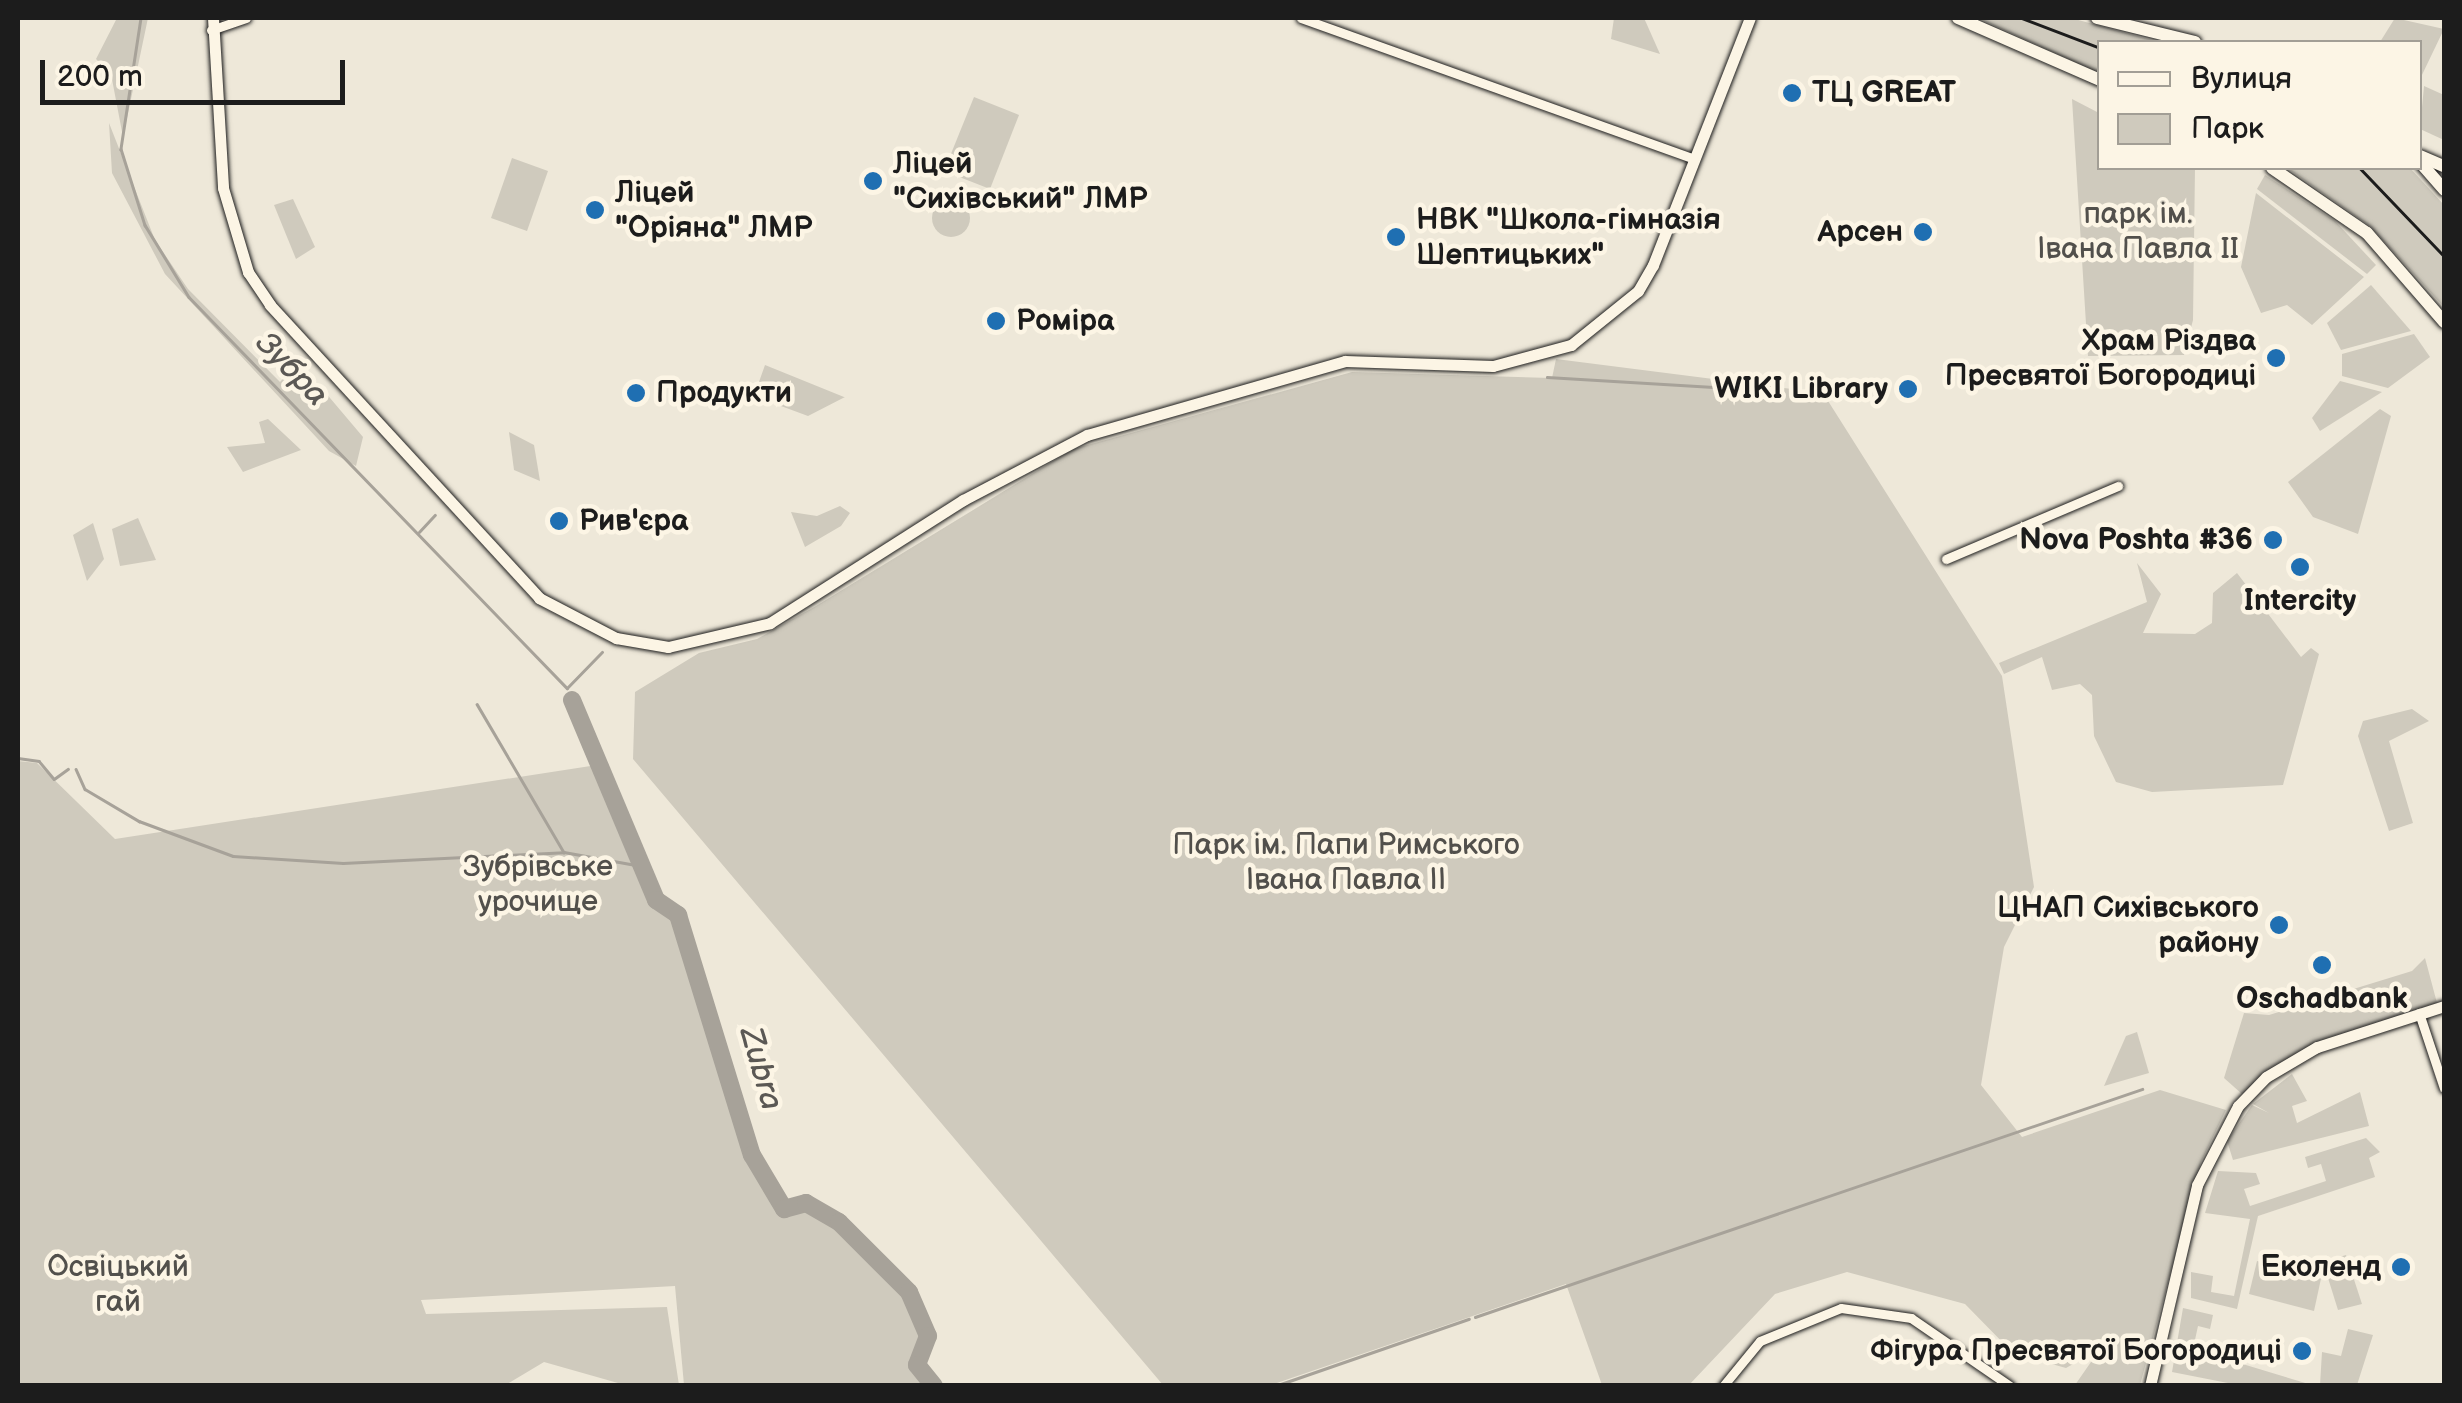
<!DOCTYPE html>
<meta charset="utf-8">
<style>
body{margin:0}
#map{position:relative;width:2462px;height:1403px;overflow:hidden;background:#eee8d9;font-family:"Balsamiq Sans",sans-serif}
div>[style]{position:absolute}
.green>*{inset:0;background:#cfcabd}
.round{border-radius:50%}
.stream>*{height:2.5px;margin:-1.25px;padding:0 1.25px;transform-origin:1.25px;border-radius:1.25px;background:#a7a299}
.river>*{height:18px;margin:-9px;padding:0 9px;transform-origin:9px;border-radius:9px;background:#a7a299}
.roads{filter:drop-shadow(0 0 2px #1c1c1c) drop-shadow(0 0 2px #1c1c1c)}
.minor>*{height:9px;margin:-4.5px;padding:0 4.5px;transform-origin:4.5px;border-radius:4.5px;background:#fcf5e5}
.tertiary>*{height:11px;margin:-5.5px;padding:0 5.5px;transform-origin:5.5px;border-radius:5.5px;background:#fcf5e5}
.secondary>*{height:12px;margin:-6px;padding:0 6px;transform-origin:6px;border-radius:6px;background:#fcf5e5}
.tram>*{height:2.5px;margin:-1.25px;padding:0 1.25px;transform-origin:1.25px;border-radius:1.25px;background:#1c1c1c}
.dots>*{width:28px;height:28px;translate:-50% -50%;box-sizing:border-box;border:5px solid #fcf5e5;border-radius:50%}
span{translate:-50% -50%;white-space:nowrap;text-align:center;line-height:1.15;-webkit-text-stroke:9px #fcf5e5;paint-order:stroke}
.poi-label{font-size:30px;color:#1c1c1c;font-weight:700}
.left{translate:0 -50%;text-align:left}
.right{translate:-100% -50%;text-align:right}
.park-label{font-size:30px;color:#52504c}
.water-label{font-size:32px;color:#5b5854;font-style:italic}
.frame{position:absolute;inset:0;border:20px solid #1c1c1c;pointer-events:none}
.legend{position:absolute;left:2097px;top:40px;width:325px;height:130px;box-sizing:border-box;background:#fcf5e5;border:2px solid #a29e95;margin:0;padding:12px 18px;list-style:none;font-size:30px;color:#1c1c1c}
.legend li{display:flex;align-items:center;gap:20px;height:50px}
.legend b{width:50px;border:2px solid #a29e95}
.scale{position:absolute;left:40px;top:60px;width:305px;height:45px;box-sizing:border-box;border:5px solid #1c1c1c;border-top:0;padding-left:12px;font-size:30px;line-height:35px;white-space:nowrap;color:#1c1c1c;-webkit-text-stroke:8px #fcf5e5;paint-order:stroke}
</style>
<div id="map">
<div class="green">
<i style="clip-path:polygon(117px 18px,148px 18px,123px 137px,111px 74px,96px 59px)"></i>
<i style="clip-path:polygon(1614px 18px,1644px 18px,1660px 54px,1611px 39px)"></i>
<i style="clip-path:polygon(1978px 18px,2071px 18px,2159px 42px,2100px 42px,2099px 73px)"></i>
<i style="clip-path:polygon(2395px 18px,2444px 29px,2421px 77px,2420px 42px,2380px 42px)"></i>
<i style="clip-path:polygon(2424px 86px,2444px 95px,2444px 140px,2420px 129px)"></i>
<i style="clip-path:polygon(974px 97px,1019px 115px,990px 189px,944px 171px)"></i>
<i style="clip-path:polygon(2072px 99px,2099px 113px,2100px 168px,2195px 168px,2193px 320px,2184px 355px,2088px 356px)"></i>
<i style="clip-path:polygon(109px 123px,155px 240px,188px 289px,280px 382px,291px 370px,319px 385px,363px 437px,356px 466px,329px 451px,165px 274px,112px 173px)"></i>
<i style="clip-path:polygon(512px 158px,548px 171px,527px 231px,491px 218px)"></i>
<i style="clip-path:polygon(2287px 168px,2410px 168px,2444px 205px,2443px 306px,2370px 226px)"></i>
<i style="clip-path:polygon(2265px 175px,2335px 221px,2376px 265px,2367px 274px,2257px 189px)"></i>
<i style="clip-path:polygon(2256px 193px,2364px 277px,2312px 325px,2287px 305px,2261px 313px,2241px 267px)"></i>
<i style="clip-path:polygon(293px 199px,315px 247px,296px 259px,274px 205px)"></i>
<i class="round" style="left:932px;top:199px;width:38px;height:38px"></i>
<i style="clip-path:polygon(2371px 285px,2411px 331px,2341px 350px,2327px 323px)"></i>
<i style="clip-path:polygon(2414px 334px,2430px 357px,2388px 388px,2342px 376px,2342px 354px)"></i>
<i style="clip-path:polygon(1556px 359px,1823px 393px,2002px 676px,2034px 887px,2004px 947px,1981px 1085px,2022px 1137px,2160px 1090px,2226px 1110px,2201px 1162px,2140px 1385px,2075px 1385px,2100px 1349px,2066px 1368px,2013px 1353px,1965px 1304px,1847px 1272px,1775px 1294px,1689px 1385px,1602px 1385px,1566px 1284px,1271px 1385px,1163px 1385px,633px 759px,635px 692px,699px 653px,757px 639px,816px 606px,1073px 449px,1352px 372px,1552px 378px)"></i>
<i style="clip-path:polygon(765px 365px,844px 397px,845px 397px,808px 416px,754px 396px)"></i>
<i style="clip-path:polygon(2340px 381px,2382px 392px,2320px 431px,2312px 418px)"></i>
<i style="clip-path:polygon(2380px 409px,2391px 416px,2358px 534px,2313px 517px,2288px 482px)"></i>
<i style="clip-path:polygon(268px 419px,301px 450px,243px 472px,227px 447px,265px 443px,259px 422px)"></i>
<i style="clip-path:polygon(509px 432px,534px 445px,540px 481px,514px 470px)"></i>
<i style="clip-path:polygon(840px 506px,850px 513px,841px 526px,805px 547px,791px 512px,817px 516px)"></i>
<i style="clip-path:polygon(138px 518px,156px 560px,120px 566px,112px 529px)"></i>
<i style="clip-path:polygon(93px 523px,104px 559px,87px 581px,73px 535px)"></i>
<i style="clip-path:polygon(2137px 563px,2161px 594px,2143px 633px,2195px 634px,2212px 623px,2213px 593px,2237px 573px,2301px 657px,2311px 648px,2319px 654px,2283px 785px,2152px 792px,2116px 782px,2094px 736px,2092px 695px,2080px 684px,2052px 690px,2042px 657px,2004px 674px,1999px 663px,2147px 602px)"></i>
<i style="clip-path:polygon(2412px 709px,2429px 721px,2389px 741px,2413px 823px,2389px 831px,2358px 736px,2363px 721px)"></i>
<i style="clip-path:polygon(18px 761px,37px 763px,115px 839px,597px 765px,656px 900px,678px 915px,752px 1156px,784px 1209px,806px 1203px,839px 1222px,909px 1292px,928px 1336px,917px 1365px,934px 1385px,684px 1385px,675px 1286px,421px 1300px,426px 1314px,667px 1307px,679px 1385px,625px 1385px,544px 1362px,504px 1386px,18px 1385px)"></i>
<i style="clip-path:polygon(2425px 958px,2437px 1003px,2315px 1043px,2242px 1094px,2224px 1078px,2244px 1013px,2269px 1015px,2412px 971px)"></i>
<i style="clip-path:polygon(2137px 1032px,2149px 1073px,2104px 1086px,2126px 1036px)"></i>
<i style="clip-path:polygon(2292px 1074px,2307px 1101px,2292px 1106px,2297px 1123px,2360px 1092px,2369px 1126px,2233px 1160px,2227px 1141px,2252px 1105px,2269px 1113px,2253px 1104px)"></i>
<i style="clip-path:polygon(2366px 1138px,2380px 1152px,2369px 1158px,2375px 1177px,2258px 1216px,2237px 1309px,2191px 1298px,2191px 1272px,2213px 1276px,2211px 1292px,2234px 1296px,2250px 1219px,2205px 1213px,2218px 1171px,2256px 1173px,2260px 1184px,2244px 1189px,2250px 1206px,2326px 1181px,2321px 1164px,2308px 1168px,2305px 1157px)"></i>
<i style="clip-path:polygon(2346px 1255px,2362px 1304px,2338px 1310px,2323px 1262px)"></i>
<i style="clip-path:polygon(2257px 1261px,2322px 1274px,2314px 1311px,2249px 1294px)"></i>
<i style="clip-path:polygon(2183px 1308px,2213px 1315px,2210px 1329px,2198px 1326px,2193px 1349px,2312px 1385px,2238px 1385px,2172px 1372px)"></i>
<i style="clip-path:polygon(2348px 1329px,2373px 1335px,2357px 1385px,2320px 1385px,2322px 1352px,2341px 1356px)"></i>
</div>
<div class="stream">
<i style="left:141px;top:18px;width:133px;rotate:98.7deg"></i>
<i style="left:121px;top:149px;width:80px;rotate:72.5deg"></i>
<i style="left:145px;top:225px;width:84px;rotate:58.6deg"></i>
<i style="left:189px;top:297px;width:544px;rotate:45.97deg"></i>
<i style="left:567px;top:688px;width:50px;rotate:-45.8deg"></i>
<i style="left:1547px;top:377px;width:204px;rotate:3.4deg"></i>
<i style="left:419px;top:532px;width:23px;rotate:-47deg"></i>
<i style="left:477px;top:704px;width:172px;rotate:59.6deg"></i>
<i style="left:18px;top:758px;width:21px;rotate:8deg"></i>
<i style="left:39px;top:761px;width:23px;rotate:50deg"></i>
<i style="left:54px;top:779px;width:17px;rotate:-36deg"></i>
<i style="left:76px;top:769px;width:22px;rotate:66deg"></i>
<i style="left:85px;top:789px;width:63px;rotate:30.7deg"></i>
<i style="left:139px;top:821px;width:100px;rotate:20.4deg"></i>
<i style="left:233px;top:856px;width:110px;rotate:3.6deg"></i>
<i style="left:343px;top:863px;width:221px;rotate:-2.8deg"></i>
<i style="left:564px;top:852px;width:78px;rotate:10.3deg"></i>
<i style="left:1475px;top:1317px;width:705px;rotate:-18.87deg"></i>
<i style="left:1275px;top:1386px;width:205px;rotate:-19.1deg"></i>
</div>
<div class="river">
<i style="left:572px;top:700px;width:217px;rotate:67.2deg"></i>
<i style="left:656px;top:900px;width:27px;rotate:34deg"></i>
<i style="left:678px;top:915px;width:251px;rotate:72.9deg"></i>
<i style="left:752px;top:1155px;width:63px;rotate:59.3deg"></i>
<i style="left:784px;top:1209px;width:23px;rotate:-15deg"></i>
<i style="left:806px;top:1203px;width:38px;rotate:30deg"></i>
<i style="left:839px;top:1222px;width:99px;rotate:45deg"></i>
<i style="left:909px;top:1292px;width:48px;rotate:66.6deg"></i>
<i style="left:928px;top:1336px;width:31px;rotate:111deg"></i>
<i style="left:917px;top:1365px;width:27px;rotate:51deg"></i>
</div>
<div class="roads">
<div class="minor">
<i style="left:1301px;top:18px;width:418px;rotate:19.7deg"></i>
<i style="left:211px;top:30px;width:37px;rotate:-19deg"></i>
<i style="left:1946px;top:559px;width:187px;rotate:-23deg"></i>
<i style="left:2419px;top:1013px;width:79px;rotate:71.6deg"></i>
<i style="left:1723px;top:1386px;width:58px;rotate:-50.6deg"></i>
<i style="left:1760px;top:1341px;width:87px;rotate:-22.2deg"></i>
<i style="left:1841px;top:1308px;width:71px;rotate:8.1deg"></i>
<i style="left:1911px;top:1318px;width:120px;rotate:34.5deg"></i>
</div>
<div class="tertiary">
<i style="left:213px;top:18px;width:170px;rotate:86.6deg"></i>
<i style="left:223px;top:188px;width:88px;rotate:73.4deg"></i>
<i style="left:248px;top:272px;width:40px;rotate:56deg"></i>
<i style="left:270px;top:305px;width:398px;rotate:47.4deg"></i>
<i style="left:539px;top:598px;width:87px;rotate:27.5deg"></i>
<i style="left:616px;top:638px;width:53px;rotate:9.8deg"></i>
<i style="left:668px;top:647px;width:105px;rotate:-13.2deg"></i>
<i style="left:770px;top:623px;width:229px;rotate:-32.5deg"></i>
<i style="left:963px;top:500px;width:140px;rotate:-27.7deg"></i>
<i style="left:1087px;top:435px;width:268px;rotate:-16deg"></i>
<i style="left:1345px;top:361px;width:148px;rotate:1.9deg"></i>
<i style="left:1493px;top:366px;width:81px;rotate:-15.1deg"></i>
<i style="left:1571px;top:345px;width:86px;rotate:-38.9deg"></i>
<i style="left:1638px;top:291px;width:30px;rotate:-60deg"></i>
<i style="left:1653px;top:265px;width:265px;rotate:-68.6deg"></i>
<i style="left:2150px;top:1386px;width:206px;rotate:-76.8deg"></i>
<i style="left:2197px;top:1185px;width:89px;rotate:-62.6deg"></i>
<i style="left:2238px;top:1106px;width:40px;rotate:-46deg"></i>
<i style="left:2266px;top:1077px;width:59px;rotate:-30.5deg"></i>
<i style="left:2317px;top:1047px;width:133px;rotate:-17.9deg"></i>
</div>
<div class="secondary">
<i style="left:1958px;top:18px;width:155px;rotate:23.6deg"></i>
<i style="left:2097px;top:18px;width:101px;rotate:13.8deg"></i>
<i style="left:2420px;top:156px;width:26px;rotate:23deg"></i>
<i style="left:2420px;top:162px;width:37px;rotate:49deg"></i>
<i style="left:2272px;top:168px;width:115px;rotate:34.4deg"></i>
<i style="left:2367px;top:233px;width:118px;rotate:49.1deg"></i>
</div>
</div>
<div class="tram">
<i style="left:2022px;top:18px;width:84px;rotate:21deg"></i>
<i style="left:2308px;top:168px;width:18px"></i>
<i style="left:2360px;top:168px;width:122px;rotate:46.3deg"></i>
</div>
<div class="dots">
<i style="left:1792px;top:93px;background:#1f6fb2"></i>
<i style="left:873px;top:181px;background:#1f6fb2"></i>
<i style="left:595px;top:210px;background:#1f6fb2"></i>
<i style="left:1923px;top:232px;background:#1f6fb2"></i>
<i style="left:1396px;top:237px;background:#1f6fb2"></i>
<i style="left:996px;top:321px;background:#1f6fb2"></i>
<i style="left:2276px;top:358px;background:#1f6fb2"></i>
<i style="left:1908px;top:389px;background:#1f6fb2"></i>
<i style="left:636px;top:393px;background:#1f6fb2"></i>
<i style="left:559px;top:521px;background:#1f6fb2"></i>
<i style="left:2273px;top:540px;background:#1f6fb2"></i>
<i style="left:2300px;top:567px;background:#1f6fb2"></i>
<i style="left:2279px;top:925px;background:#1f6fb2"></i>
<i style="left:2322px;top:965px;background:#1f6fb2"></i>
<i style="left:2401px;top:1267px;background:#1f6fb2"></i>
<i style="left:2302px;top:1351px;background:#1f6fb2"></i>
</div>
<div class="poi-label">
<span class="left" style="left:1812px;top:93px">ТЦ GREAT</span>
<span class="left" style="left:893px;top:181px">Ліцей<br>"Сихівський" ЛМР</span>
<span class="left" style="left:615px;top:210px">Ліцей<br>"Оріяна" ЛМР</span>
<span class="left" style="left:1416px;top:237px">НВК "Школа-гімназія<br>Шептицьких"</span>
<span class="right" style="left:1903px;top:232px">Арсен</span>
<span class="left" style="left:1016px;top:321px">Роміра</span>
<span class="right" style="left:2256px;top:358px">Храм Різдва<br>Пресвятої Богородиці</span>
<span class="right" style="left:1888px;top:389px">WIKI Library</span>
<span class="left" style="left:656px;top:393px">Продукти</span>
<span class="left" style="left:579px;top:521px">Рив'єра</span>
<span class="right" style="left:2253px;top:540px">Nova Poshta #36</span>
<span style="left:2300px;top:601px">Intercity</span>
<span class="right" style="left:2259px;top:925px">ЦНАП Сихівського<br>району</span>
<span style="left:2322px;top:999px">Oschadbank</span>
<span class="right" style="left:2381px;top:1267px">Еколенд</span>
<span class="right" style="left:2282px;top:1351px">Фігура Пресвятої Богородиці</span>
</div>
<div class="park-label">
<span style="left:2138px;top:231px">парк ім.<br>Івана Павла II</span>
<span style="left:1346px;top:862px">Парк ім. Папи Римського<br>Івана Павла ІІ</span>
<span style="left:538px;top:884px">Зубрівське<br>урочище</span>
<span style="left:118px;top:1284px">Освіцький<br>гай</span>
</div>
<div class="water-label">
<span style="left:291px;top:370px;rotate:46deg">Зубра</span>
<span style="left:760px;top:1069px;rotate:74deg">Zubra</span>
</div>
<div class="frame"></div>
<ul class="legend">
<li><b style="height:12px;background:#fcf5e5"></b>Вулиця</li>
<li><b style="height:28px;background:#cfcabd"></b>Парк</li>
</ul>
<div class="scale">200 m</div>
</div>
